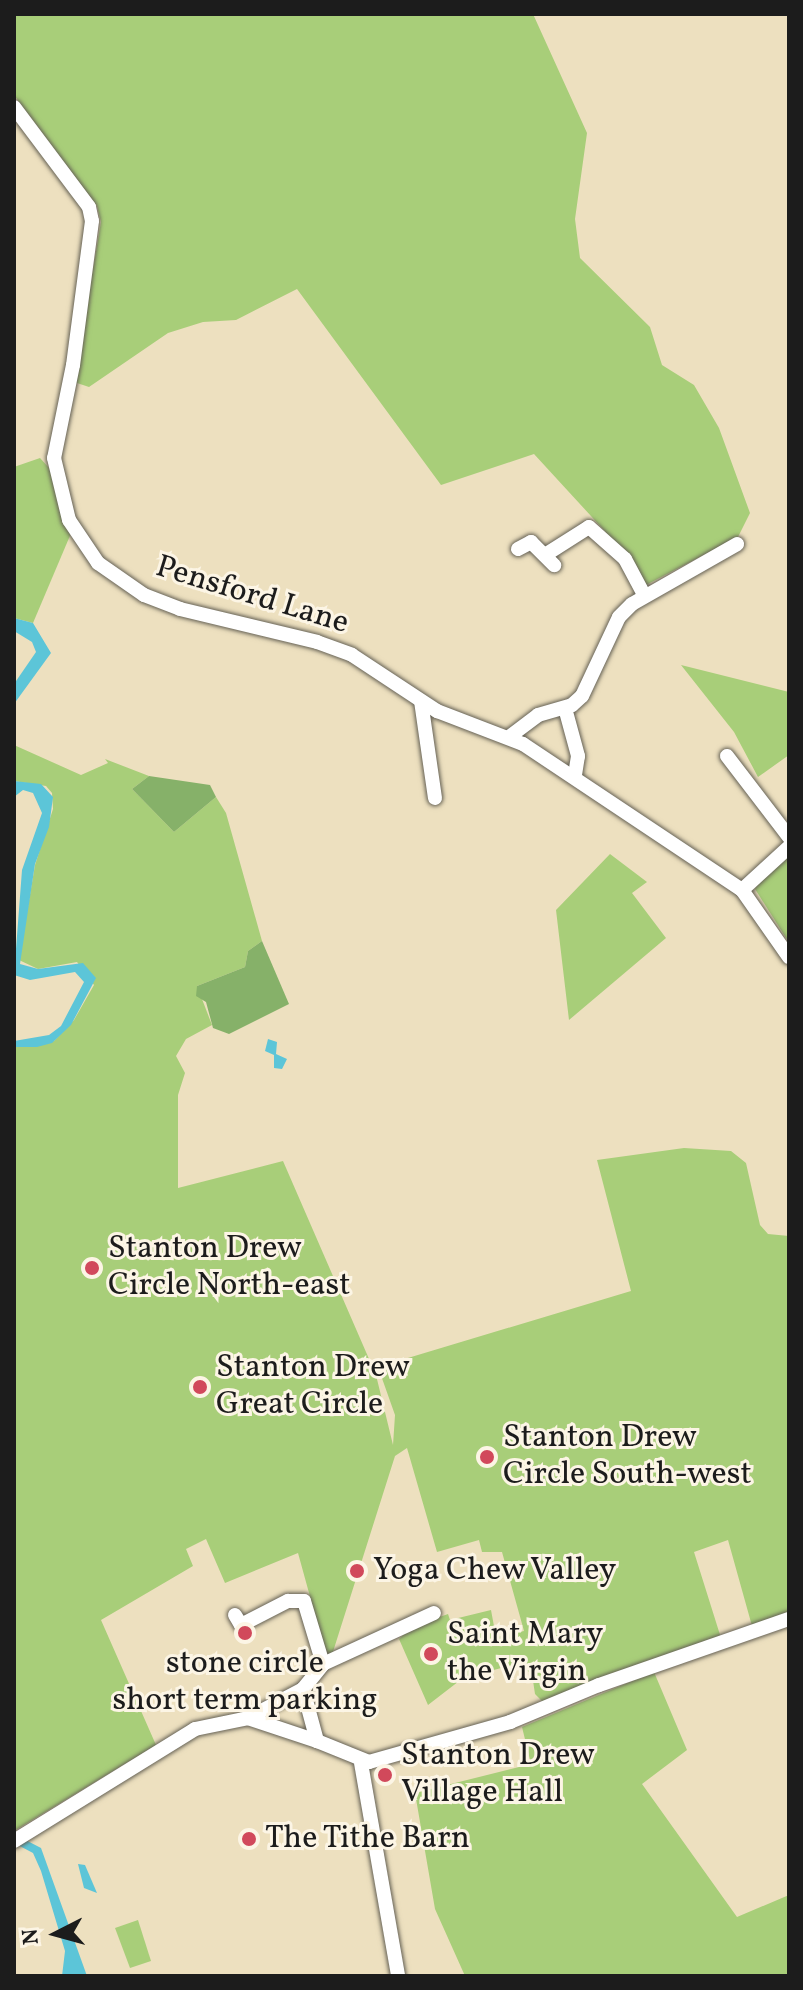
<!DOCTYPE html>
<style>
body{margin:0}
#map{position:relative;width:803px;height:1990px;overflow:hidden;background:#ede0bf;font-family:Vollkorn,serif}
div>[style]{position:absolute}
.green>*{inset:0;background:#a8ce79}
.forest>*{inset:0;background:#86b169}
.water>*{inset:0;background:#5cc5d8}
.roads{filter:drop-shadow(0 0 2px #656155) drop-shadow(0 0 2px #656155)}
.minor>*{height:14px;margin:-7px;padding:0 7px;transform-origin:7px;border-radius:7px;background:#fff}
.dots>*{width:22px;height:22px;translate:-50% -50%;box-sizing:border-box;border:4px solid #fcf5e5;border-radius:50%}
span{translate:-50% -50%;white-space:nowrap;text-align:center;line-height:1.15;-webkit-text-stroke:6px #fcf5e5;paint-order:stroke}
.street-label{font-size:32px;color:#1c1c1c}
.poi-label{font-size:32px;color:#1c1c1c}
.left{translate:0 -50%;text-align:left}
.frame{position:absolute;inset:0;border:16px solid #1c1c1c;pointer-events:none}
.north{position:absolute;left:16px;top:1894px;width:80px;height:80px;-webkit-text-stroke:6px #fcf5e5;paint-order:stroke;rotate:264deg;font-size:22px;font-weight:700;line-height:32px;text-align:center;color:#1c1c1c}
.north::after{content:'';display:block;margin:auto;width:28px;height:36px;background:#1c1c1c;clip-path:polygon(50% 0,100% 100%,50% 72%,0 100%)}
</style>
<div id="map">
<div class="green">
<i style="clip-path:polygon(14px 14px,533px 14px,587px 133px,575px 219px,580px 258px,650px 327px,662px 365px,694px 385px,719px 428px,750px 513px,738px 537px,646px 585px,636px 565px,534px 454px,441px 485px,297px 289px,236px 320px,203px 322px,168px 333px,89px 387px,74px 382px,101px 222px,97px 206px,14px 95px)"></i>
<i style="clip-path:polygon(40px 458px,50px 469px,72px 531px,33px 623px,14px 618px,14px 467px)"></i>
<i style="clip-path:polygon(681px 665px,789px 692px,789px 755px,758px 777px,734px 732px)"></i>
<i style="clip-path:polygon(14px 745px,81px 775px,108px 763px,105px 759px,149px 776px,132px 789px,174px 832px,216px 797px,226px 813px,262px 941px,248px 951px,245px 967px,197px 986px,212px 1025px,186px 1039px,176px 1056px,185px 1073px,178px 1095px,178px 1188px,283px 1161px,376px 1375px,393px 1445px,395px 1415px,378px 1367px,631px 1291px,597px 1160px,684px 1148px,731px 1151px,746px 1163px,760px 1225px,768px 1234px,789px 1236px,789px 1613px,752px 1626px,728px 1540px,694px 1552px,721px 1638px,544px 1703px,535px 1694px,532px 1674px,517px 1664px,463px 1678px,428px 1705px,399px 1639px,412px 1627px,448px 1614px,450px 1620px,491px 1610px,496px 1637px,524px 1631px,502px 1552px,482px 1552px,479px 1540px,437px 1552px,407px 1448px,395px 1456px,331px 1658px,325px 1651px,298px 1553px,225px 1583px,206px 1539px,186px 1549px,193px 1566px,101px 1620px,156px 1745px,14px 1831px,14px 1047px,54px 1041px,74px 1020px,94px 985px,77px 962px,38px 969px,19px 960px,35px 865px,53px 809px,52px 793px,46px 786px,14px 781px)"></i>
<i style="clip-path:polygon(610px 854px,647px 882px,632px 893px,666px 938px,569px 1020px,556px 910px)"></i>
<i style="clip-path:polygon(789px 856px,789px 940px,788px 941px,755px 889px,761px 876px)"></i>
<i style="clip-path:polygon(654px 1672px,687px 1750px,642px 1784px,737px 1917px,789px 1895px,789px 1976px,465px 1976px,435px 1909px,415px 1793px,531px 1764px,522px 1727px)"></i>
<i style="clip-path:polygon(138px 1920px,151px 1961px,130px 1968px,115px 1928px)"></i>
</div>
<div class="forest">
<i style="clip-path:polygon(149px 776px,210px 785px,216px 797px,174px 832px,132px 789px)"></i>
<i style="clip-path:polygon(262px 941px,289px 1004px,229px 1034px,213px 1028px,206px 1002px,196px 996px,197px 986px,245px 967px,248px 951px)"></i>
</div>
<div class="water">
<i style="clip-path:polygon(14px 618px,33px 623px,51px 653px,14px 704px,14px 684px,36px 652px,32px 642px,14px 631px)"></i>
<i style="clip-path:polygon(14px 781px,41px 784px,53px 797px,49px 827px,35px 864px,20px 964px,38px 969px,83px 963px,96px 978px,71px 1025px,52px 1043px,37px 1047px,14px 1047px,14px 1041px,49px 1035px,61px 1026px,84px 982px,75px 972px,30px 980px,14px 975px,22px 870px,42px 813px,33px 793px,23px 790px,14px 797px)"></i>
<i style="clip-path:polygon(268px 1039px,277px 1042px,276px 1054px,287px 1059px,282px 1069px,274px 1068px,274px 1055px,265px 1051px)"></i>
<i style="clip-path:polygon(14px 1834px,41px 1848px,87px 1976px,62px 1976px,65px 1951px,41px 1871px,33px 1853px,14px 1843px)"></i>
<i style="clip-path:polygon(78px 1864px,85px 1865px,97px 1893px,84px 1888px)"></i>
</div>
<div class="roads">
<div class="minor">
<i style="left:14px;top:107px;width:125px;rotate:53.1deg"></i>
<i style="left:89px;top:207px;width:14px;rotate:78deg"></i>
<i style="left:92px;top:221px;width:145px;rotate:97.5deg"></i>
<i style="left:73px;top:365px;width:95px;rotate:101.5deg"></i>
<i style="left:54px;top:458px;width:64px;rotate:76.4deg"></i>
<i style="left:69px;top:520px;width:52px;rotate:56deg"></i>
<i style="left:98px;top:563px;width:56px;rotate:34.8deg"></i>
<i style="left:144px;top:595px;width:39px;rotate:21deg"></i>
<i style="left:180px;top:609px;width:141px;rotate:13.5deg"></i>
<i style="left:317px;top:642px;width:37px;rotate:20deg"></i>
<i style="left:352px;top:655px;width:102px;rotate:33.4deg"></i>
<i style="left:437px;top:711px;width:92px;rotate:21deg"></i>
<i style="left:523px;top:744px;width:263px;rotate:33.7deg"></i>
<i style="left:742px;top:890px;width:82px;rotate:55deg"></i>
<i style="left:518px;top:549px;width:15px;rotate:-28deg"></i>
<i style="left:531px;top:542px;width:33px;rotate:45deg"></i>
<i style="left:545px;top:555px;width:52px;rotate:-32.5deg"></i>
<i style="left:589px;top:527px;width:48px;rotate:41.6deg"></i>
<i style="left:625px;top:559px;width:40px;rotate:62deg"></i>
<i style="left:421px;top:701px;width:98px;rotate:81.8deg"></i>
<i style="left:565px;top:708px;width:50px;rotate:74.8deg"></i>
<i style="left:578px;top:756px;width:20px;rotate:99deg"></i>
<i style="left:509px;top:737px;width:36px;rotate:-37deg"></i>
<i style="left:538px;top:715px;width:35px;rotate:-16deg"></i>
<i style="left:572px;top:705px;width:13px;rotate:-42deg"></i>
<i style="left:582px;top:696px;width:87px;rotate:-64.9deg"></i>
<i style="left:619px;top:617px;width:18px;rotate:-45deg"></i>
<i style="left:632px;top:604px;width:121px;rotate:-29.7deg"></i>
<i style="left:727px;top:756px;width:102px;rotate:52.6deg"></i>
<i style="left:742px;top:890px;width:64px;rotate:-42.5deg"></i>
<i style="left:235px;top:1615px;width:12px;rotate:59deg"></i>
<i style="left:241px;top:1625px;width:53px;rotate:-27.1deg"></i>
<i style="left:288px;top:1601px;width:16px"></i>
<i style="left:304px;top:1601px;width:66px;rotate:73.2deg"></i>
<i style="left:303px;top:1689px;width:54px;rotate:74.9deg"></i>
<i style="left:317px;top:1741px;width:56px;rotate:22deg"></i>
<i style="left:369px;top:1762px;width:147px;rotate:-15.8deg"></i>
<i style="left:510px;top:1722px;width:96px;rotate:-22.6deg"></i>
<i style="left:599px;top:1685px;width:201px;rotate:-19.2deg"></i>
<i style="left:248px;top:1718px;width:73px;rotate:18.4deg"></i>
<i style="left:361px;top:1763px;width:216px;rotate:80.1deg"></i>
<i style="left:14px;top:1841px;width:213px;rotate:-31.7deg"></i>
<i style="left:195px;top:1729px;width:54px;rotate:-11.7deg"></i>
<i style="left:248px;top:1718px;width:62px;rotate:-27.8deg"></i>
<i style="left:303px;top:1689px;width:32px;rotate:-51deg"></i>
<i style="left:323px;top:1664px;width:122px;rotate:-24.7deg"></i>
</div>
</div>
<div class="dots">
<i style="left:92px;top:1268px;background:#d1495b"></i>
<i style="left:200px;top:1387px;background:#d1495b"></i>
<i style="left:487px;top:1457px;background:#d1495b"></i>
<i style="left:357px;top:1571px;background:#d1495b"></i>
<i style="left:245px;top:1633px;background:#d1495b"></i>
<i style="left:431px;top:1654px;background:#d1495b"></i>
<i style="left:385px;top:1775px;background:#d1495b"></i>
<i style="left:249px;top:1839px;background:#d1495b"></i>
</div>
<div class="street-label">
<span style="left:252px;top:596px;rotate:17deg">Pensford Lane</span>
</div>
<div class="poi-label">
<span class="left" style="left:108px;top:1268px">Stanton Drew<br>Circle North-east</span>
<span class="left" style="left:216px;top:1387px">Stanton Drew<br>Great Circle</span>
<span class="left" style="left:503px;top:1457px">Stanton Drew<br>Circle South-west</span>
<span class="left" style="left:373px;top:1571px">Yoga Chew Valley</span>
<span class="left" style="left:447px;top:1654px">Saint Mary<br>the Virgin</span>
<span style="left:245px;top:1683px">stone circle<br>short term parking</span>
<span class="left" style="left:401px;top:1775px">Stanton Drew<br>Village Hall</span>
<span class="left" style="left:265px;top:1839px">The Tithe Barn</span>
</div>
<div class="frame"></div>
<div class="north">N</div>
</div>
